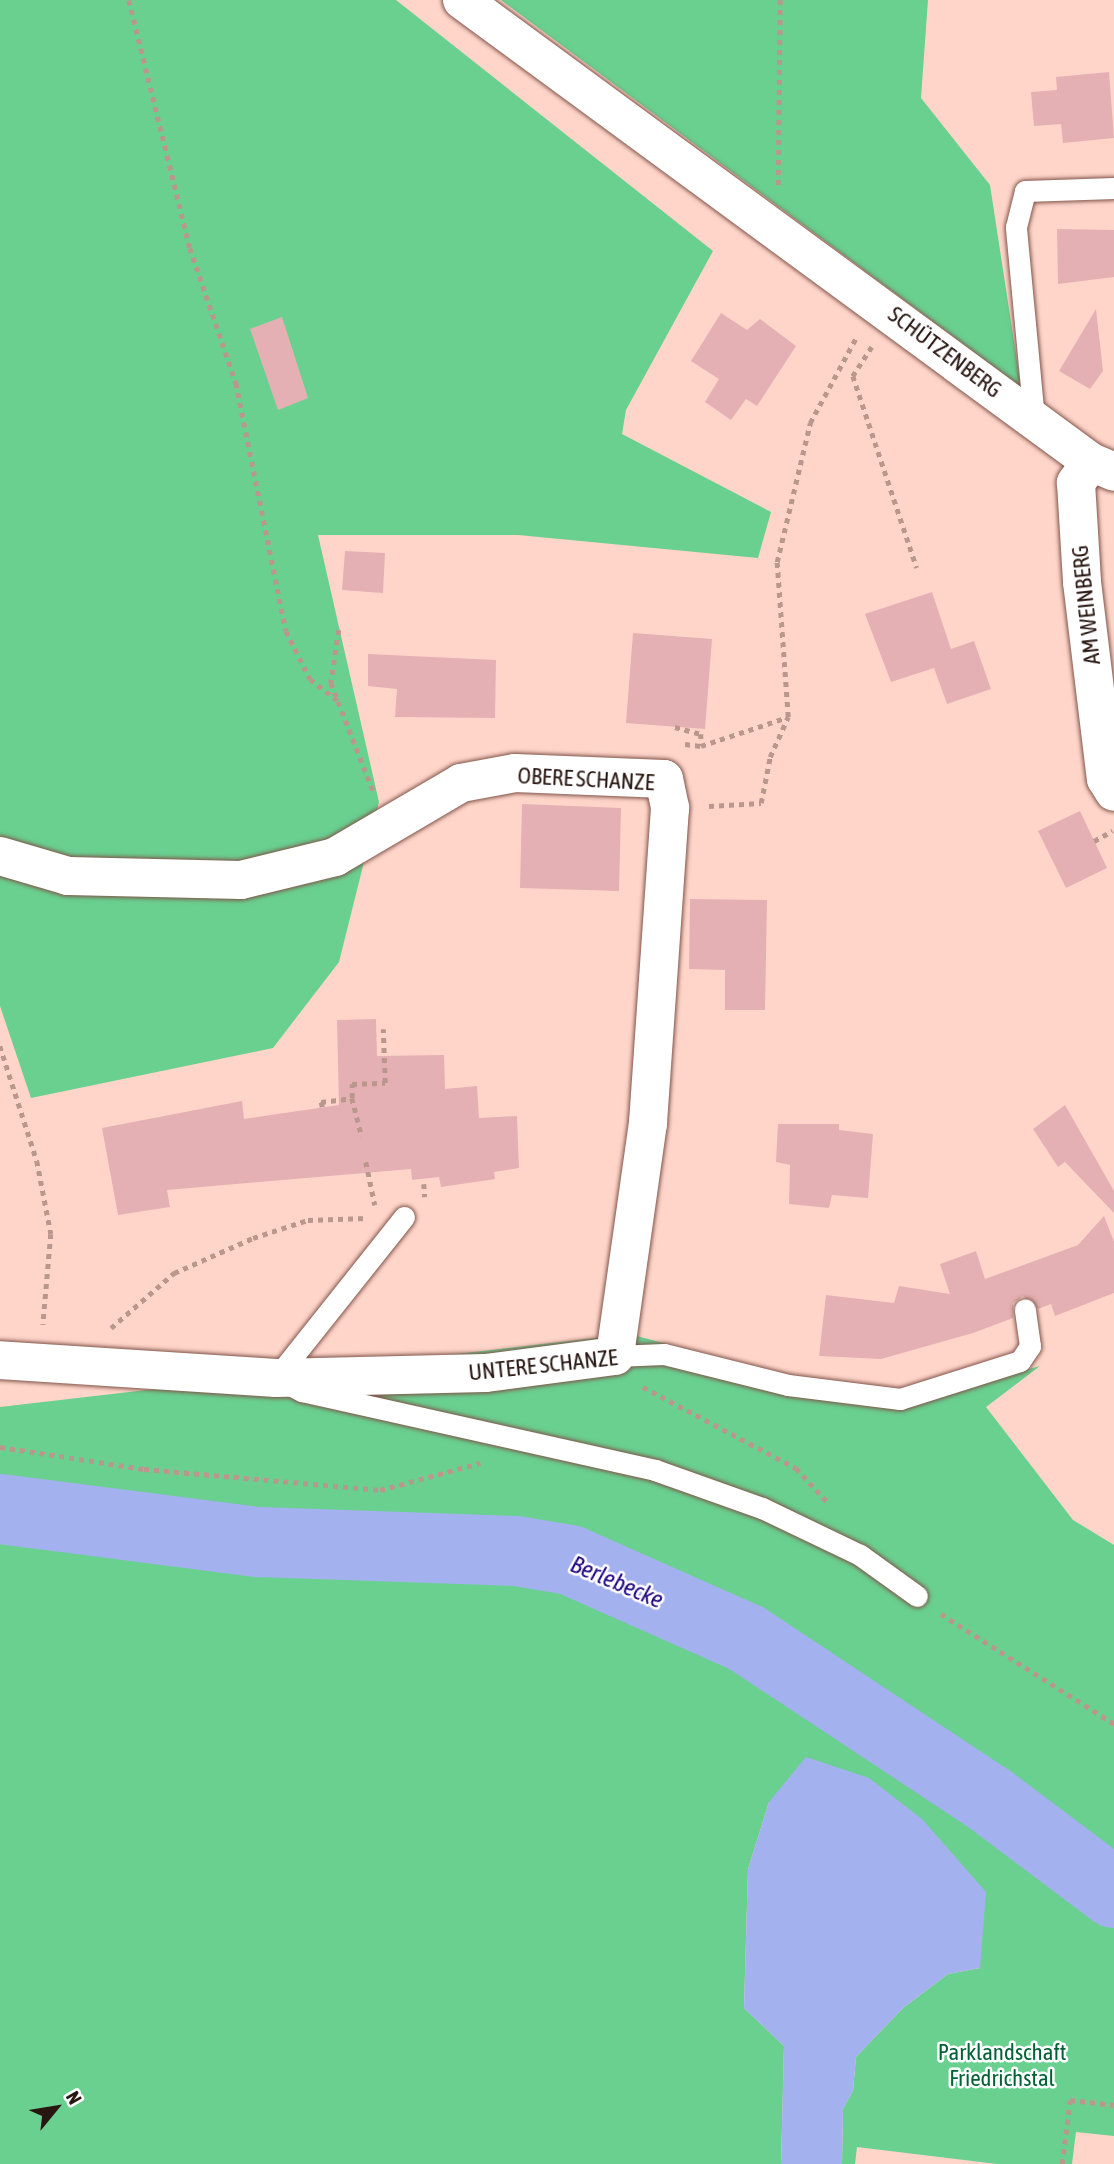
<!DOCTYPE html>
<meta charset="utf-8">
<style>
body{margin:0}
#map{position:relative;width:1114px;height:2164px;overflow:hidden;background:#ffd5ca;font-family:"Asap Condensed",sans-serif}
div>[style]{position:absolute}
.green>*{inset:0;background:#69d090}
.water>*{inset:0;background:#a4b1ef}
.river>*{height:70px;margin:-35px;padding:0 35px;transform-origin:35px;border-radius:35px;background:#a4b1ef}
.building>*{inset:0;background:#e5b0b3}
.path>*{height:4.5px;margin-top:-2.25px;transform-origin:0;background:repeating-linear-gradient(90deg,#b9978d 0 5px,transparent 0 10px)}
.roads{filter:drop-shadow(0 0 2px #81554a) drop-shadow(0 0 2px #81554a)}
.service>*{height:21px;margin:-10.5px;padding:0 10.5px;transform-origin:10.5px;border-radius:10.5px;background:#fff}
.minor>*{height:38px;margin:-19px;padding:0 19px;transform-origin:19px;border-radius:19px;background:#fff}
span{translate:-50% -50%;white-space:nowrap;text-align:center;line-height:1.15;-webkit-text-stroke:5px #fff;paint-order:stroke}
.street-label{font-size:23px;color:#281611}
.park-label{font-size:23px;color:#016235}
.water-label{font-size:24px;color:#1e0482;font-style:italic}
.north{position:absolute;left:21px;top:2073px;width:70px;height:70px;-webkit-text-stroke:5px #fff;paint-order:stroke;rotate:60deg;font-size:19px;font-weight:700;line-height:28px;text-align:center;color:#281611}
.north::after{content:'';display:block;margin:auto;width:24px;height:32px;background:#281611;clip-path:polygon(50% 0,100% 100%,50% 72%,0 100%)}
</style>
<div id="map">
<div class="green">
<i style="clip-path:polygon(0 0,396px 0,713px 251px,626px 410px,622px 434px,771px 512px,758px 558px,518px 535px,318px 535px,379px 802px,339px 962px,273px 1048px,31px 1098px,0 1006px)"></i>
<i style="clip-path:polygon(501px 0,928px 0,921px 98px,990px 185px,1021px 387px)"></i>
<i style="clip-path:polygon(629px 1334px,898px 1404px,1040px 1366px,986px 1407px,1073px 1520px,1114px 1545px,1114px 2136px,1076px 2132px,1072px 2164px,997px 2164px,857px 2147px,855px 2164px,842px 2164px,843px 2109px,853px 2091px,856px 2057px,903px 2008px,948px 1974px,980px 1968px,769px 1802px,748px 1869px,744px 2008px,784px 2046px,781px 2164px,0 2164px,0 1407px)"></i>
</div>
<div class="water">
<i style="clip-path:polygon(806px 1757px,869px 1778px,922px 1819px,986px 1892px,980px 1968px,948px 1974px,903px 2008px,856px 2057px,853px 2091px,843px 2109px,842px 2164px,781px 2164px,784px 2046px,744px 2008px,748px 1869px,769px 1802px)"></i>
</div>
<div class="river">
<i style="left:0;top:1509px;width:261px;rotate:7.3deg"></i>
<i style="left:259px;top:1542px;width:257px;rotate:2deg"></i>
<i style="left:516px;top:1551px;width:55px;rotate:9.5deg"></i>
<i style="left:570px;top:1560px;width:193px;rotate:23.9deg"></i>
<i style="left:746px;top:1638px;width:290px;rotate:33.5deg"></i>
<i style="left:988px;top:1798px;width:158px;rotate:37deg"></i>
</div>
<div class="building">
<i style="clip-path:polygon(1109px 72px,1114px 138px,1063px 143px,1061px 124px,1034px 126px,1031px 92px,1057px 90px,1056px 77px)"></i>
<i style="clip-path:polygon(1057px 229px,1114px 230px,1114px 277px,1058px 284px)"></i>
<i style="clip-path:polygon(1096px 309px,1103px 371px,1090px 389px,1059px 371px)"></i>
<i style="clip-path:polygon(721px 313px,747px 330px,760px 319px,796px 346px,757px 406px,746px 399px,731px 420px,705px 402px,719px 379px,691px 361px)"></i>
<i style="clip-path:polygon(282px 317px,308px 398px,278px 410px,250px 329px)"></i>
<i style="clip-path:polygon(345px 551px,385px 553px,383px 593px,342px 590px)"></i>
<i style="clip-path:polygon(932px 592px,951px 649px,974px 641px,991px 689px,947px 704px,934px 668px,891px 682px,865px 614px)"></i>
<i style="clip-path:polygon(633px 633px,712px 639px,705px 729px,626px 723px)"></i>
<i style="clip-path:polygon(368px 654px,496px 660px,495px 718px,395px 717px,397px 689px,368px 686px)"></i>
<i style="clip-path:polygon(522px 804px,621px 808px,619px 891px,520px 888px)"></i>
<i style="clip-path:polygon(1080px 811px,1107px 868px,1066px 888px,1038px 831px)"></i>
<i style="clip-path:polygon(690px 899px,767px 900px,765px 1010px,725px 1010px,725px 970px,689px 969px)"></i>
<i style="clip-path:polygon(376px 1019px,377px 1056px,444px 1055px,445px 1089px,477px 1086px,479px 1118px,517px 1116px,519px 1168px,494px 1172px,495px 1179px,441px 1187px,439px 1177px,412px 1180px,411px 1169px,167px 1190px,170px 1207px,118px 1215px,102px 1128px,242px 1101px,244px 1119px,339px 1105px,337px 1020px)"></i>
<i style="clip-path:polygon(1065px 1105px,1114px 1191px,1114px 1213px,1065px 1162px,1058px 1167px,1033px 1129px)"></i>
<i style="clip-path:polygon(778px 1124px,839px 1124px,839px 1130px,873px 1134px,868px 1198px,832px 1195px,829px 1208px,789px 1204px,790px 1165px,776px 1162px)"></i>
<i style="clip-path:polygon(1104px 1216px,1114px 1242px,1114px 1293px,1055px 1316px,1051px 1304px,1038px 1309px,1023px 1296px,1013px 1303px,1013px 1318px,973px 1333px,881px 1359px,819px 1356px,826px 1295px,894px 1303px,899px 1286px,950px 1294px,940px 1264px,976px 1251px,985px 1279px,1078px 1245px)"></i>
</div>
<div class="path">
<i style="left:129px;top:0;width:255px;rotate:76.2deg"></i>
<i style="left:190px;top:248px;width:143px;rotate:71.2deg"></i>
<i style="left:236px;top:383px;width:253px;rotate:78.6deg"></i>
<i style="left:286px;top:631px;width:54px;rotate:63.4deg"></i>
<i style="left:310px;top:679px;width:36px;rotate:38deg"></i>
<i style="left:778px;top:185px;width:185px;rotate:-89.4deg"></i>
<i style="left:872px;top:347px;width:35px;rotate:123deg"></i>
<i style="left:853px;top:376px;width:202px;rotate:71.6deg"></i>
<i style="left:339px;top:630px;width:54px;rotate:98.6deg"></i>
<i style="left:331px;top:683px;width:116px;rotate:68.7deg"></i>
<i style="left:675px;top:727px;width:27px;rotate:15deg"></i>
<i style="left:701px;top:734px;width:12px;rotate:90deg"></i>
<i style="left:685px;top:744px;width:16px;rotate:7deg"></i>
<i style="left:701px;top:746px;width:92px;rotate:-18.4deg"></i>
<i style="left:709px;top:806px;width:52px;rotate:-3.3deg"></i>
<i style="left:761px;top:803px;width:47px;rotate:-78.9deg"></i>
<i style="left:770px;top:757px;width:44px;rotate:-65.8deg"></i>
<i style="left:788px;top:717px;width:155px;rotate:-94.1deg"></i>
<i style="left:777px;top:562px;width:143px;rotate:-76.6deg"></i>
<i style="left:810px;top:423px;width:97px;rotate:-61.6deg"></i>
<i style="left:1094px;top:841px;width:21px;rotate:-29deg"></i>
<i style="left:0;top:1046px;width:121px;rotate:72.2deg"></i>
<i style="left:37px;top:1161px;width:74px;rotate:79.1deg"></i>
<i style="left:51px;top:1234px;width:91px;rotate:95deg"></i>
<i style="left:352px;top:1098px;width:14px;rotate:-90deg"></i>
<i style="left:352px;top:1084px;width:33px;rotate:-2deg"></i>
<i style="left:385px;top:1083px;width:54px;rotate:-92.1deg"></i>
<i style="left:322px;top:1107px;width:5px;rotate:-101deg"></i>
<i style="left:321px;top:1102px;width:31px;rotate:-7deg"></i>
<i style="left:352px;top:1098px;width:40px;rotate:75.6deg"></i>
<i style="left:366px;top:1162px;width:44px;rotate:78.2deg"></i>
<i style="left:424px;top:1184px;width:13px;rotate:86deg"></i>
<i style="left:111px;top:1328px;width:84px;rotate:-41.1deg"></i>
<i style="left:174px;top:1273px;width:86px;rotate:-23.9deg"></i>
<i style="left:253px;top:1238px;width:58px;rotate:-18.1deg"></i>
<i style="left:308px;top:1220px;width:58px;rotate:-2deg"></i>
<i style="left:643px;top:1387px;width:173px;rotate:27.9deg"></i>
<i style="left:796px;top:1468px;width:49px;rotate:47.5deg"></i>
<i style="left:0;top:1447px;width:146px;rotate:8.7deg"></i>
<i style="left:144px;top:1469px;width:237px;rotate:5.1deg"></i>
<i style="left:380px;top:1490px;width:104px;rotate:-15.1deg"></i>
<i style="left:941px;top:1614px;width:205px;rotate:32.4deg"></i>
<i style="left:1062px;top:2164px;width:64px;rotate:-82.9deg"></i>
<i style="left:1070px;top:2100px;width:44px;rotate:6.5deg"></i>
</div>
<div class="roads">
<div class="service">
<i style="left:1034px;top:419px;width:193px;rotate:-95.4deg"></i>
<i style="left:1016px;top:227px;width:37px;rotate:-76deg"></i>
<i style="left:1025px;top:191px;width:89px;rotate:-1.9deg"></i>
<i style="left:404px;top:1217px;width:206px;rotate:128.5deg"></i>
<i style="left:276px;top:1378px;width:29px;rotate:27deg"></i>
<i style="left:302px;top:1391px;width:362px;rotate:12.6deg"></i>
<i style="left:655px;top:1470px;width:114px;rotate:19.6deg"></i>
<i style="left:762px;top:1508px;width:109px;rotate:25.6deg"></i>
<i style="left:860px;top:1555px;width:70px;rotate:35.7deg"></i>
<i style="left:615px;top:1356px;width:49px;rotate:-2.3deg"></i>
<i style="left:664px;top:1354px;width:128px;rotate:14deg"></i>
<i style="left:788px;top:1385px;width:113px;rotate:7.1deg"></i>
<i style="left:900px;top:1399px;width:126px;rotate:-17.6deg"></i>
<i style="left:1020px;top:1361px;width:18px;rotate:-56deg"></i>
<i style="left:1030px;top:1346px;width:37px;rotate:-98deg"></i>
</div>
<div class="minor">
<i style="left:462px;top:0;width:780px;rotate:36.3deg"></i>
<i style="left:1091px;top:462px;width:25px;rotate:23deg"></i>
<i style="left:1091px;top:462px;width:26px;rotate:126deg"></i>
<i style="left:1076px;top:483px;width:99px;rotate:86.5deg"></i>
<i style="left:1082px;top:582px;width:198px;rotate:83.1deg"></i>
<i style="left:1106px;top:779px;width:15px;rotate:58deg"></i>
<i style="left:0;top:856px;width:71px;rotate:16.4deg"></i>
<i style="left:68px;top:876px;width:173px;rotate:1.3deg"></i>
<i style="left:241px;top:880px;width:97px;rotate:-13.7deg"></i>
<i style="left:335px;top:857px;width:146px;rotate:-30.4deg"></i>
<i style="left:461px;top:783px;width:55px;rotate:-10.5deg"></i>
<i style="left:515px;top:773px;width:149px;rotate:2.3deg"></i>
<i style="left:664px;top:779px;width:30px;rotate:78deg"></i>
<i style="left:670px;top:808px;width:316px;rotate:94deg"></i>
<i style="left:648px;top:1123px;width:235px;rotate:98.1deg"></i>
<i style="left:615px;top:1356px;width:131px;rotate:172.5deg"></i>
<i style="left:485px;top:1373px;width:209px;rotate:178.6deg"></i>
<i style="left:276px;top:1378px;width:277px;rotate:-176.3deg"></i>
</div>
</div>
<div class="street-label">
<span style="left:945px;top:352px;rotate:37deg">SCHÜTZENBERG</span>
<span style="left:1086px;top:605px;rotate:-96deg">AM WEINBERG</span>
<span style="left:586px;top:779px;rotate:3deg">OBERE SCHANZE</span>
<span style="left:543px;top:1365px;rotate:-6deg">UNTERE SCHANZE</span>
</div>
<div class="park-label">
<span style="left:1002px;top:2065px">Parklandschaft<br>Friedrichstal</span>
</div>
<div class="water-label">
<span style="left:617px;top:1582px;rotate:23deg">Berlebecke</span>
</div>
<div class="north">N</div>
</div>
